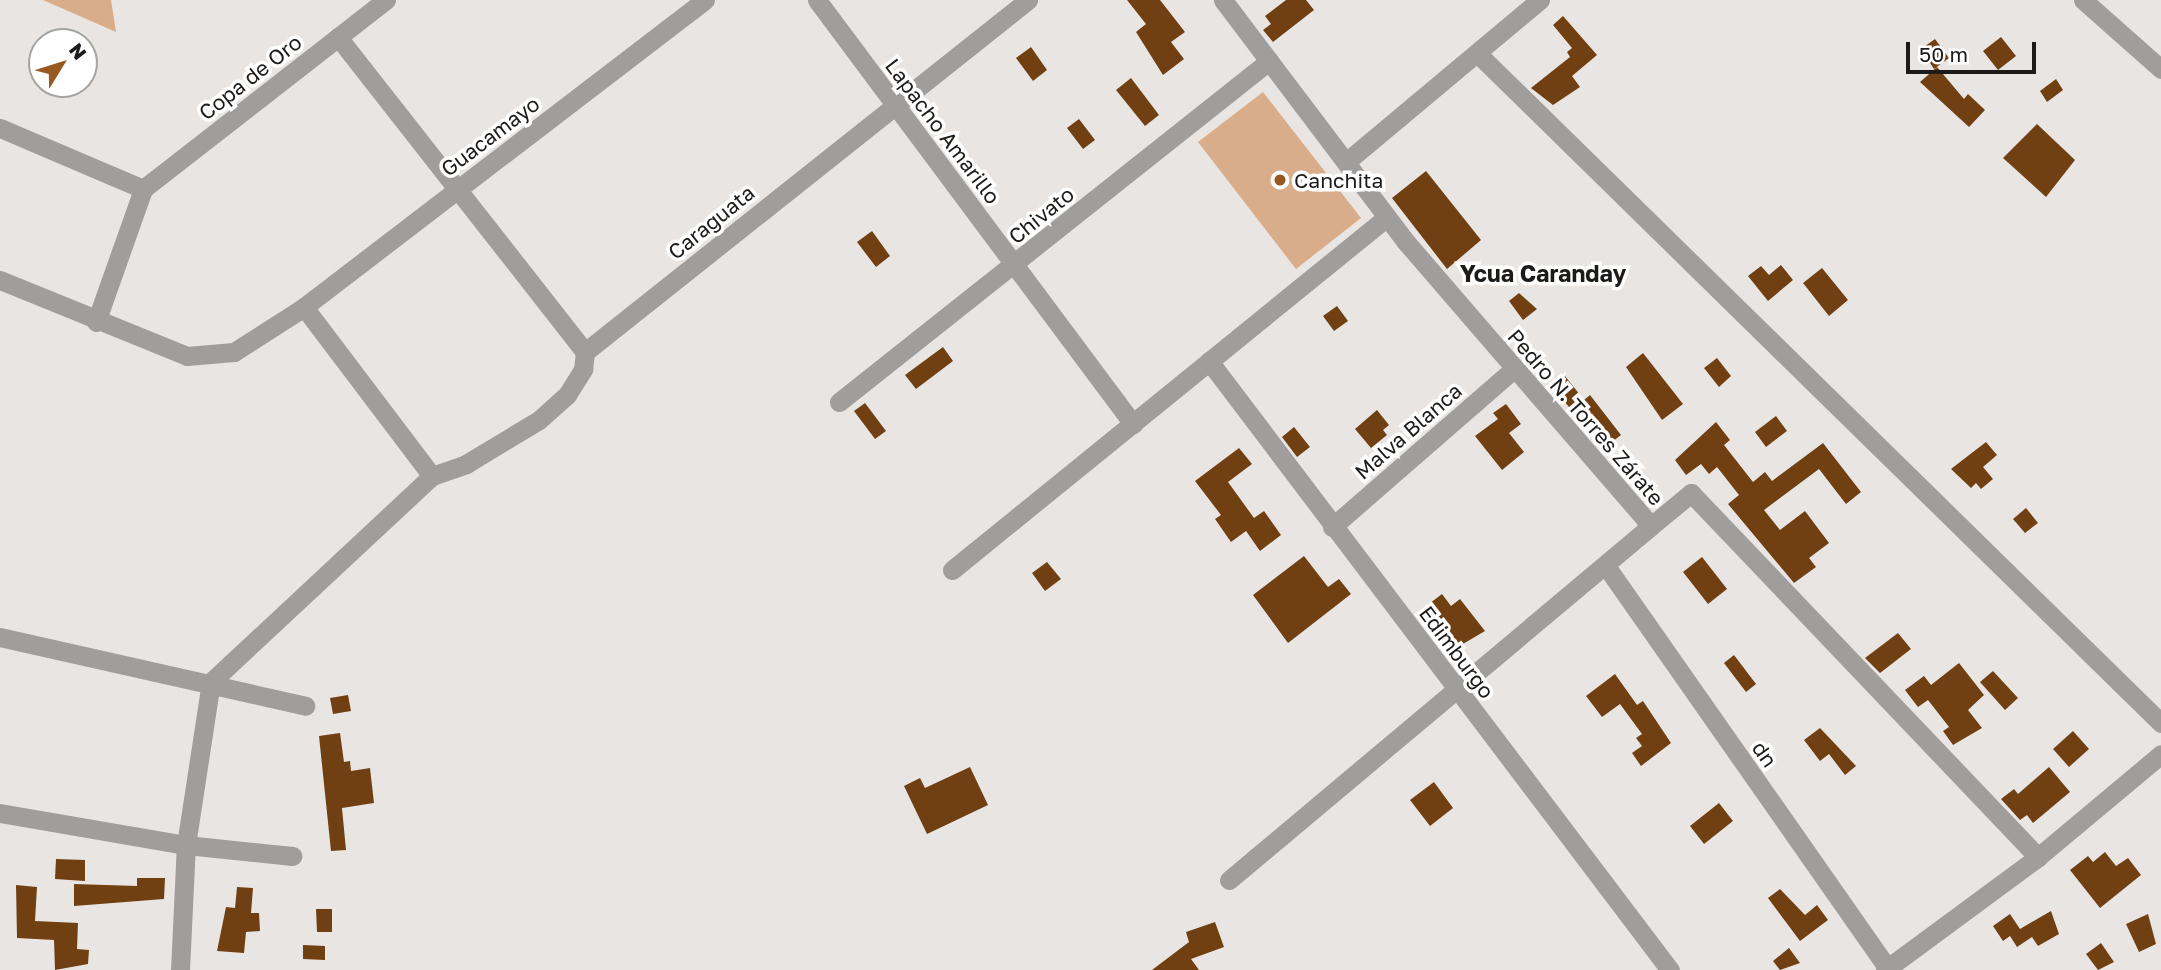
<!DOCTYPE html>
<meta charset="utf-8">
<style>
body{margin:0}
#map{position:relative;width:2161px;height:970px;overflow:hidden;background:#e9e5e2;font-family:"Golos Text",sans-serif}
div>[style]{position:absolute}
.green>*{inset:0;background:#d9ac8a}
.building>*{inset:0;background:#704012}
.minor>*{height:19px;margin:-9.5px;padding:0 9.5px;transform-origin:9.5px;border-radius:9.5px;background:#9f9e9c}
.dots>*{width:19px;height:19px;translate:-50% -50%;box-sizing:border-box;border:4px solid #fff;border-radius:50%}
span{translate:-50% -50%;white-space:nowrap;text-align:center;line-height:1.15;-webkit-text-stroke:7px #fff;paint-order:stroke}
.street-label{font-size:21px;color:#1c1b1a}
.poi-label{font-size:21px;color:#1c1b1a}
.left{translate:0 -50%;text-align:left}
.neighbourhood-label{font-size:23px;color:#1c1b1a;font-weight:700}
.north{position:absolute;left:28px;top:28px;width:70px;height:70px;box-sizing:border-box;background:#fff;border:2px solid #a4a4a3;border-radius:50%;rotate:52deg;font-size:19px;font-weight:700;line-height:28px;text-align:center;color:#1c1b1a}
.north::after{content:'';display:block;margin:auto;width:24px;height:32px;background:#985920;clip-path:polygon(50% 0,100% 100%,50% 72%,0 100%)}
.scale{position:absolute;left:1906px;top:42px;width:130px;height:32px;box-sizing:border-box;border:4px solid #1c1b1a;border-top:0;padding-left:9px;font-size:21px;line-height:24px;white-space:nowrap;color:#1c1b1a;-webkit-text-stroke:5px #fff;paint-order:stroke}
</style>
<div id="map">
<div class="green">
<i style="clip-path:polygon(43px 0,111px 0,116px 32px)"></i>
<i style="clip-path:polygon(1263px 92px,1361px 218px,1296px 269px,1198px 142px)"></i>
</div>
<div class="building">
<i style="clip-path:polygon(1127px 0,1160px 0,1185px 32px,1171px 42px,1184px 59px,1163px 75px,1136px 32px,1146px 24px)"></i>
<i style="clip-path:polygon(1286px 0,1306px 0,1314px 10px,1273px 42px,1263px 30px,1271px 24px,1265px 16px)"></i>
<i style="clip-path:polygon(1563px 16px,1597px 55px,1572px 76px,1580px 87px,1553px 105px,1531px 88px,1570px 57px,1567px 52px,1572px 48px,1553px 25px)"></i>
<i style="clip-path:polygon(2001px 37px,2016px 56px,1998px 70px,1983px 51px)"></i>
<i style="clip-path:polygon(1935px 39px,1949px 58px,1934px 69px,1921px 49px)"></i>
<i style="clip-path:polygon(1031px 47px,1047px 70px,1033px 81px,1016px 58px)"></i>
<i style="clip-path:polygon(1937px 67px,1964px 99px,1968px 94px,1985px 110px,1969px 127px,1920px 82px)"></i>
<i style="clip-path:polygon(1131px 78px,1159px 115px,1145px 126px,1116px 90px)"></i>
<i style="clip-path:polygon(2056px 79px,2063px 90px,2047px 102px,2040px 91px)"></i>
<i style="clip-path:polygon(1079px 119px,1095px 140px,1083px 149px,1067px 128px)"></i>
<i style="clip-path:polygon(2037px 124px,2075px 160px,2046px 197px,2003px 158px)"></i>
<i style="clip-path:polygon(1426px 171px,1481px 240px,1447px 269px,1392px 198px)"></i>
<i style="clip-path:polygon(872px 231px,890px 256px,876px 267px,857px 242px)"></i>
<i style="clip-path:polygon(1781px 265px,1793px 280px,1768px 301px,1748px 276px,1761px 266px,1769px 275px)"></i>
<i style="clip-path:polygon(1822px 268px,1848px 300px,1829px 316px,1803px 283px)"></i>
<i style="clip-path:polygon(1519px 293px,1537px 309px,1523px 320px,1509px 301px)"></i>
<i style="clip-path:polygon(1337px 306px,1348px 321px,1334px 331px,1323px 316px)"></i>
<i style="clip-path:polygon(943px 347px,953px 361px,916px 389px,905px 375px)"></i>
<i style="clip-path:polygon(1643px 353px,1683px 404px,1662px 420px,1626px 367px)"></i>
<i style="clip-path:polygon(1717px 358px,1731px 376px,1719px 387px,1704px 368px)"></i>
<i style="clip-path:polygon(1565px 376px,1584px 400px,1590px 395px,1621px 435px,1604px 448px,1552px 387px)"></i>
<i style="clip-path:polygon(865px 403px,886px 431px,875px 439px,854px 411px)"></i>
<i style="clip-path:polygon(1506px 404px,1521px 424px,1509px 433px,1524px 452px,1502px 470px,1475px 436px,1498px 419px,1493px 413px)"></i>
<i style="clip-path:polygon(1377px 410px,1389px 425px,1383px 430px,1387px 435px,1371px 448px,1355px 429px)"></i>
<i style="clip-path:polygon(1776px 416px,1787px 431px,1766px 447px,1755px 432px)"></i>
<i style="clip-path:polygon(1716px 422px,1730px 440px,1724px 445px,1753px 482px,1765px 472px,1772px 481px,1823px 443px,1861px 492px,1846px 504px,1819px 469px,1764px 510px,1780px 530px,1805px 511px,1829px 543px,1809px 558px,1816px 567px,1794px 583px,1728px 504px,1739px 495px,1717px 467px,1709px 474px,1701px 464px,1686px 475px,1675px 460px)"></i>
<i style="clip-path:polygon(1294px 427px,1310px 447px,1297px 457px,1282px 437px)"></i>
<i style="clip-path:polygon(1986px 442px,1997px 455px,1983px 467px,1993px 479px,1981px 489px,1976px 483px,1971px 488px,1951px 469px)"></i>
<i style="clip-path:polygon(1239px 448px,1252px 464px,1228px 482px,1254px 518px,1264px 511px,1281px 535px,1260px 551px,1246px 531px,1231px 542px,1215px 519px,1221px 515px,1195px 481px)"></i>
<i style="clip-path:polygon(2026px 508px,2038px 523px,2025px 533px,2013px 519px)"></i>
<i style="clip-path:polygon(1304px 556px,1328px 587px,1339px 579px,1351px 594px,1288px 643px,1253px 595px)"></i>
<i style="clip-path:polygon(1702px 557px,1727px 589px,1708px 604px,1683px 572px)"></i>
<i style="clip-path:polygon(1047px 562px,1061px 579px,1045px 591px,1032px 573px)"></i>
<i style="clip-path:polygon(1442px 594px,1451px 606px,1460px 599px,1485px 631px,1451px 651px,1417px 613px)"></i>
<i style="clip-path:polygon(1898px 633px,1911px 649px,1880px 673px,1865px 658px)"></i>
<i style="clip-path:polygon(1734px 655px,1756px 684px,1746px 692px,1724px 663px)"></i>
<i style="clip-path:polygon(1959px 663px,1984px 695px,1968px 710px,1982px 728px,1953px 745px,1943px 731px,1949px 727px,1928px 700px,1918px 707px,1905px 690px,1924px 676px,1931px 685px)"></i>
<i style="clip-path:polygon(1993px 671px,2018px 698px,2005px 710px,1980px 682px)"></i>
<i style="clip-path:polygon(1615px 674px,1637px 705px,1643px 701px,1671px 743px,1641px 766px,1632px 753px,1642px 746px,1636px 738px,1642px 734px,1620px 704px,1602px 717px,1586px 696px)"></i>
<i style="clip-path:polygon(348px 695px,351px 711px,333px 714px,330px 698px)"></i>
<i style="clip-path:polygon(1820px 728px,1856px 766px,1845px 775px,1829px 754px,1820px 761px,1804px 740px)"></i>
<i style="clip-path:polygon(2073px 731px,2089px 749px,2069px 767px,2053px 749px)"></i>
<i style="clip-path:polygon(340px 733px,344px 762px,350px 761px,351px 771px,370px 768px,374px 803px,342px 808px,346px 850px,331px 851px,319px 736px)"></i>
<i style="clip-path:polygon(970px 767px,988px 805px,927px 834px,904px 786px,920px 778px,925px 788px)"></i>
<i style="clip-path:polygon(2049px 767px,2070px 792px,2033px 823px,2027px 815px,2020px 820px,2001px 799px,2014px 789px,2018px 794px)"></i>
<i style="clip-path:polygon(1434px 782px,1453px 808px,1430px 826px,1410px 800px)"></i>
<i style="clip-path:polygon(1719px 803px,1733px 821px,1704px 844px,1690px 826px)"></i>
<i style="clip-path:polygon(2105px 852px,2116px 866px,2128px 858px,2141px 875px,2100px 908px,2070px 870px,2088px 856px,2093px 862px)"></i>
<i style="clip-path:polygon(56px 859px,85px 860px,85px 881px,55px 879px)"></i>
<i style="clip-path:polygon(137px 878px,165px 878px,164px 899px,74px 906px,74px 884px,137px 886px)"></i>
<i style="clip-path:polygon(16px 885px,37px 887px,35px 921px,78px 923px,77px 949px,89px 950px,88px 964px,55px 970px,54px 940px,17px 938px)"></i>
<i style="clip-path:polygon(237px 887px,253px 888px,251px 913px,259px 913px,260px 931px,246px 932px,244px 953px,217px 951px,226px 907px,235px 908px)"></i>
<i style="clip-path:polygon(1780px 889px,1805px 915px,1817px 905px,1828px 920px,1800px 941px,1768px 898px)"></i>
<i style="clip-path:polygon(316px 909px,332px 909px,332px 932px,317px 932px)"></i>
<i style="clip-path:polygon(2051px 911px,2059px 934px,2038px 946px,2032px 937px,2017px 947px,2010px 936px,2003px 941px,1993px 926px,2010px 914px,2020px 929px)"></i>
<i style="clip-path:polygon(2148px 914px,2156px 944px,2139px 952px,2126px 924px)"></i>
<i style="clip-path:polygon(1215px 922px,1224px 947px,1191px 959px,1199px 970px,1152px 970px,1189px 942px,1186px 932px)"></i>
<i style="clip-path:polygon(2101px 943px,2114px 962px,2098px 970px,2086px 954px)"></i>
<i style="clip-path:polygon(303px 945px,325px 946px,325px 960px,303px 959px)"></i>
<i style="clip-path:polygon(1789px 948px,1800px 963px,1780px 970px,1773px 961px)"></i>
</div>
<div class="minor">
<i style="left:817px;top:0;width:529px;rotate:53.3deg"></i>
<i style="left:1223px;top:0;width:303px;rotate:52.9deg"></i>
<i style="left:1406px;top:242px;width:375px;rotate:49.2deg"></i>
<i style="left:1651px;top:526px;width:52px;rotate:-39.5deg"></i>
<i style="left:1691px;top:493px;width:503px;rotate:46.37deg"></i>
<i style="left:2083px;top:0;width:104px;rotate:41.5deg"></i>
<i style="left:338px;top:37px;width:400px;rotate:51.9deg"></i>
<i style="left:1478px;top:54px;width:956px;rotate:44.41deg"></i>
<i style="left:0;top:128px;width:155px;rotate:23.1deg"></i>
<i style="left:1346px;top:162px;width:253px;rotate:-39.9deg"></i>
<i style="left:143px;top:189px;width:308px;rotate:-37.9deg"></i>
<i style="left:0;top:280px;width:202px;rotate:22.1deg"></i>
<i style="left:187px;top:356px;width:47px;rotate:-4.9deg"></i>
<i style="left:234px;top:352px;width:83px;rotate:-32.7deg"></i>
<i style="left:304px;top:307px;width:505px;rotate:-37.44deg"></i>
<i style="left:304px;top:307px;width:212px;rotate:52.9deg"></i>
<i style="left:96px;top:322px;width:141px;rotate:-70.5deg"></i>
<i style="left:1209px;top:361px;width:764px;rotate:52.88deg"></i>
<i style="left:839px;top:402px;width:549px;rotate:-38.42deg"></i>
<i style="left:1332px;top:527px;width:241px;rotate:-41deg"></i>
<i style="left:1606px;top:566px;width:493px;rotate:55deg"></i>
<i style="left:952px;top:570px;width:560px;rotate:-39.06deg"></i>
<i style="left:0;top:637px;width:313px;rotate:12.7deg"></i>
<i style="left:0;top:813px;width:189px;rotate:9.8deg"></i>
<i style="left:186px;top:845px;width:107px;rotate:5.9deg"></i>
<i style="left:1229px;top:880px;width:551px;rotate:-39.99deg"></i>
<i style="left:180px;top:970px;width:125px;rotate:-87.3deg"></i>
<i style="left:186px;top:845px;width:165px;rotate:-81.3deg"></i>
<i style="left:211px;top:682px;width:302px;rotate:-43deg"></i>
<i style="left:432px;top:476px;width:36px;rotate:-19deg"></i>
<i style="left:466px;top:464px;width:85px;rotate:-31.1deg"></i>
<i style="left:539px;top:420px;width:38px;rotate:-42deg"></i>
<i style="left:567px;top:395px;width:31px;rotate:-58deg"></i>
<i style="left:583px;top:369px;width:17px;rotate:-83deg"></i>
<i style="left:585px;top:352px;width:566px;rotate:-38.47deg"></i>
<i style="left:1885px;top:970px;width:190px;rotate:-36.4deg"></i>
<i style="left:2038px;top:857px;width:160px;rotate:-39.9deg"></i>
</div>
<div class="dots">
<i style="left:1280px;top:180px;background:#985920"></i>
</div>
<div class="street-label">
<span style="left:250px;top:77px;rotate:-38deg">Copa de Oro</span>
<span style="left:943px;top:131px;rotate:53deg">Lapacho Amarillo</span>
<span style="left:490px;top:136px;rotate:-37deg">Guacamayo</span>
<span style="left:1041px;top:215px;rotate:-39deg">Chivato</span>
<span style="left:711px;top:222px;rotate:-39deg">Caraguata</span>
<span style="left:1586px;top:417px;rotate:49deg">Pedro N. Torres Zárate</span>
<span style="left:1408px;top:431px;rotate:-41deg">Malva Blanca</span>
<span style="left:1457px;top:652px;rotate:53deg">Edimburgo</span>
<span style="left:1765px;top:754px;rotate:55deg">dn</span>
</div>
<div class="poi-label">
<span class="left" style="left:1294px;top:180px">Canchita</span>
</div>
<div class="neighbourhood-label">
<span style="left:1543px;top:273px">Ycua Caranday</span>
</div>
<div class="north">N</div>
<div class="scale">50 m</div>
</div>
